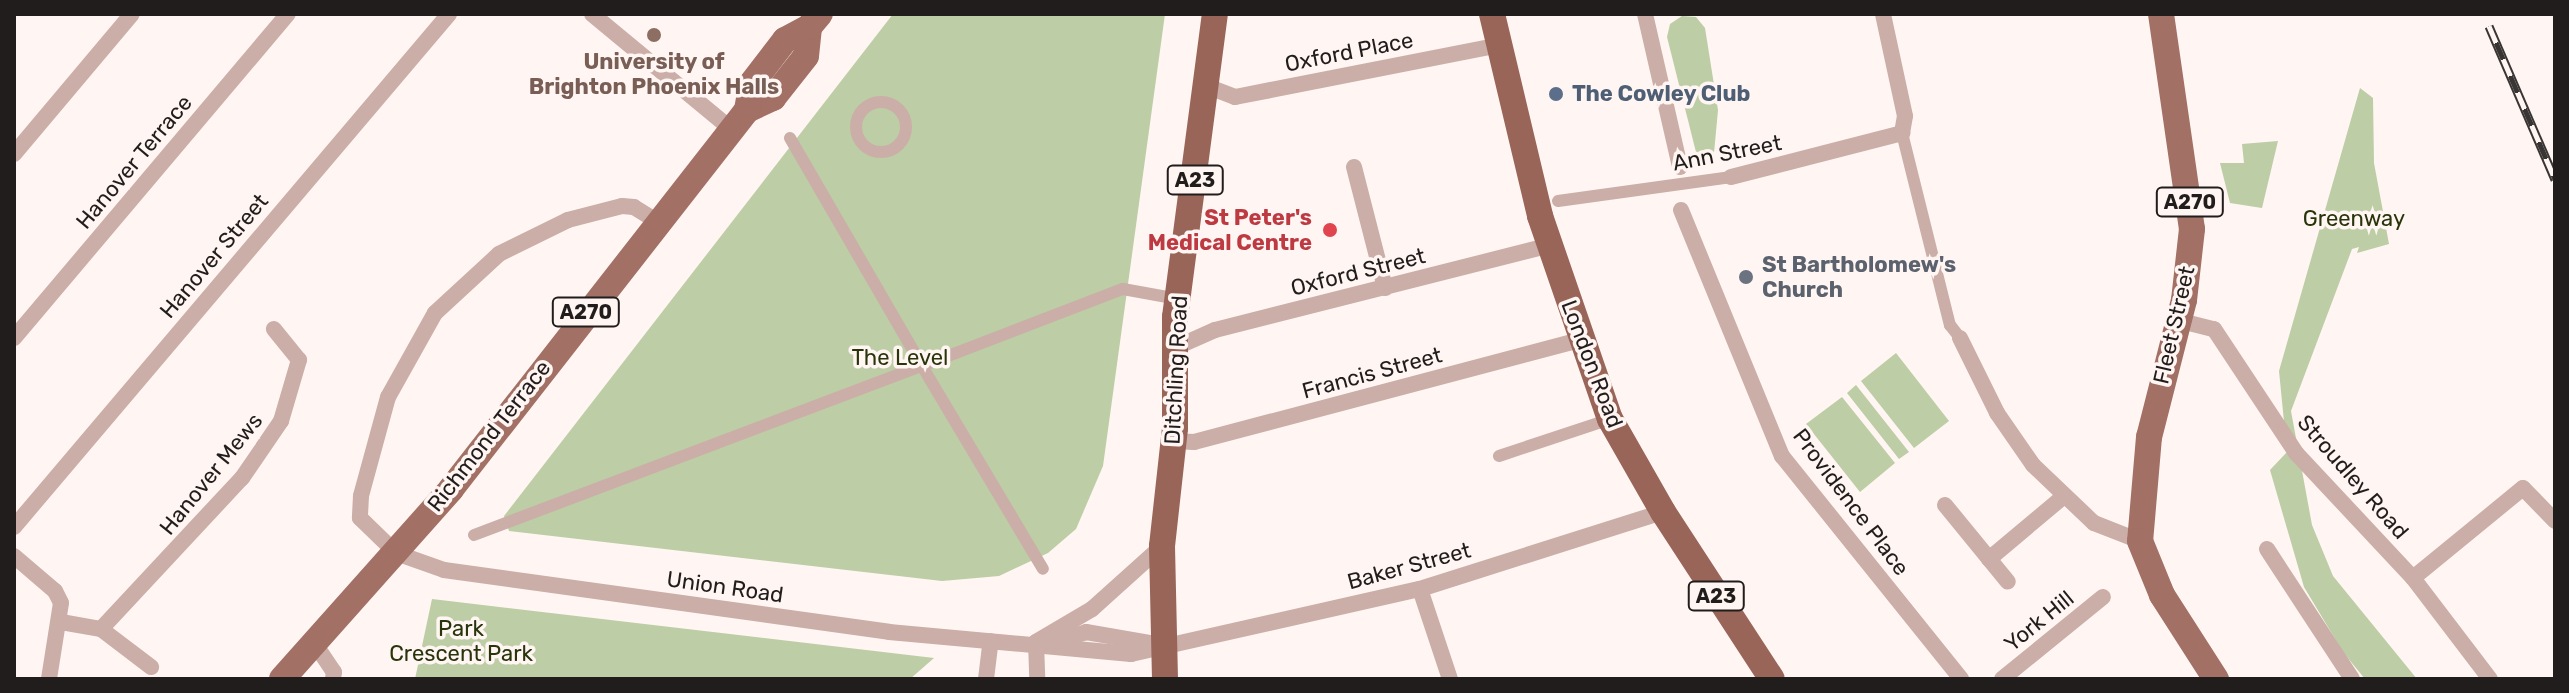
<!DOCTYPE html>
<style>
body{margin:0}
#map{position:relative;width:2569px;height:693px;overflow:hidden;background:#fff5f2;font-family:Rubik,sans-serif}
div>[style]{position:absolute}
.green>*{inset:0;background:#bdcda5}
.pedestrian>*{height:12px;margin:-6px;padding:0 6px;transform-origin:6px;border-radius:6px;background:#cbaea7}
.pedestrian>.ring{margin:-6px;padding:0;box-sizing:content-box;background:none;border:12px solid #cbaea7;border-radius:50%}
.minor>*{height:16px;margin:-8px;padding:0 8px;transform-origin:8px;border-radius:8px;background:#cbaea7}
.primary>*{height:26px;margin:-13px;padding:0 13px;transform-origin:13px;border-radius:13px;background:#a27065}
.trunk>*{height:26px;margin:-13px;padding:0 13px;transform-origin:13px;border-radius:13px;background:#9a6559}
.rail>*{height:9px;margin-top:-4.5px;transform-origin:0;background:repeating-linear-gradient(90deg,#fff5f2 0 18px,#393534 0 36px);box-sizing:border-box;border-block:2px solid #393534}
.dots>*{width:22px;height:22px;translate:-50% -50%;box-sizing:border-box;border:4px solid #fff5f2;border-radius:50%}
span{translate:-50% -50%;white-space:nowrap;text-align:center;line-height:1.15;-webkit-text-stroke:7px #fff5f2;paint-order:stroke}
.shield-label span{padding:2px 6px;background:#fff5f2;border:2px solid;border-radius:6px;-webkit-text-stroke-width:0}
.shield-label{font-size:20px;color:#211d1c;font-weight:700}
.street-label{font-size:22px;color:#211d1c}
.education-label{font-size:22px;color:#785e54;font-weight:700}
.service-label{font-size:22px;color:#4e5e75;font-weight:700}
.left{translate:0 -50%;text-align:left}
.health-label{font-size:22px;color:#be3a42;font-weight:700}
.right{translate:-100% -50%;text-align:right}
.park-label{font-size:22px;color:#28350b}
.worship-label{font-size:22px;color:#5b616d;font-weight:700}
.frame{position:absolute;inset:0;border:16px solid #211d1c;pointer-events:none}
</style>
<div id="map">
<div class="green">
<i style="clip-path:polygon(893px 14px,1165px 14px,1103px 466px,1076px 529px,1048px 553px,999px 576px,942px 581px,509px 531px,504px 516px)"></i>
<i style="clip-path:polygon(1682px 16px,1696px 17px,1705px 28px,1718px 110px,1714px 153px,1707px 164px,1699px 164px,1667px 37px,1670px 24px)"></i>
<i style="clip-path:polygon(2360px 88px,2373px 98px,2374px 163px,2389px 244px,2357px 253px,2359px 247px,2352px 249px,2291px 411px,2312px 525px,2333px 576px,2417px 679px,2365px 679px,2343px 652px,2304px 587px,2270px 470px,2287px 452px,2279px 371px)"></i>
<i style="clip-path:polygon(2278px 141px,2262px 208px,2230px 203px,2220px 163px,2244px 163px,2242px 144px)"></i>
<i style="clip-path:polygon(1896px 353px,1949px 421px,1914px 448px,1861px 381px)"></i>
<i style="clip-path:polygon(1856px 385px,1909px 452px,1899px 459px,1847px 393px)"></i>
<i style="clip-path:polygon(1842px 397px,1895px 463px,1860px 492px,1806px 424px)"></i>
<i style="clip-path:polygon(432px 599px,934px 658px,910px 679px,415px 679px)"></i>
</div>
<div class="pedestrian">
<i class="ring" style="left:856px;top:102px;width:38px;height:38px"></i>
<i style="left:1902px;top:133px;width:198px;rotate:76deg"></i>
<i style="left:1950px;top:325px;width:16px;rotate:52deg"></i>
<i style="left:790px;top:138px;width:263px;rotate:59.9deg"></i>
<i style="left:922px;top:366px;width:215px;rotate:-21deg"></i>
<i style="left:1123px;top:289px;width:56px;rotate:10.3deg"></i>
<i style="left:1558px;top:201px;width:175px;rotate:-7.9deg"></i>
<i style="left:1499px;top:456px;width:117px;rotate:-18.4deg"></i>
<i style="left:474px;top:535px;width:479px;rotate:-20.7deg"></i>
<i style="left:922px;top:366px;width:236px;rotate:59.2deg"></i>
</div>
<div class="minor">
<i style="left:592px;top:14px;width:182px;rotate:39.6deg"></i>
<i style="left:1645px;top:14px;width:157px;rotate:77.1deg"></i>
<i style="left:1209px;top:87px;width:28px;rotate:21deg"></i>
<i style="left:1235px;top:97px;width:270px;rotate:-11.1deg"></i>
<i style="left:14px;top:154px;width:183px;rotate:-49.9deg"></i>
<i style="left:1354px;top:167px;width:125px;rotate:75.6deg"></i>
<i style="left:1731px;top:177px;width:177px;rotate:-14.4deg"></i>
<i style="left:1902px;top:133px;width:17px;rotate:-80deg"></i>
<i style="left:1905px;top:116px;width:104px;rotate:-102.2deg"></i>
<i style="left:1681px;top:210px;width:266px;rotate:67.7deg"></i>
<i style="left:1782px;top:456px;width:286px;rotate:51.2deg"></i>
<i style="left:658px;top:222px;width:28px;rotate:-148deg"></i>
<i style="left:634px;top:207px;width:12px;rotate:-175deg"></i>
<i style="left:622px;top:206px;width:56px;rotate:165.5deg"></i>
<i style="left:568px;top:220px;width:77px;rotate:153.8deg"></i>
<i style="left:499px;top:254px;width:87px;rotate:137.3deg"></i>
<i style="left:435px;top:313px;width:96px;rotate:119.2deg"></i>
<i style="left:388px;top:397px;width:103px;rotate:105.3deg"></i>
<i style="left:361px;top:496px;width:22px;rotate:93deg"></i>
<i style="left:360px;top:518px;width:50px;rotate:44.2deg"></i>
<i style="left:396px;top:553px;width:51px;rotate:19.5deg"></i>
<i style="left:444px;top:570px;width:449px;rotate:7.9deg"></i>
<i style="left:889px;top:632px;width:243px;rotate:5.2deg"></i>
<i style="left:1131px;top:654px;width:296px;rotate:-12.7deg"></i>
<i style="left:1420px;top:589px;width:255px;rotate:-17.6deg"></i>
<i style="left:2177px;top:320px;width:38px;rotate:14deg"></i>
<i style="left:2214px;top:329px;width:149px;rotate:56.5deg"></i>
<i style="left:2296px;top:453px;width:171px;rotate:46.9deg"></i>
<i style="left:2413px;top:578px;width:127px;rotate:52.7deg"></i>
<i style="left:14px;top:338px;width:424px;rotate:-49.8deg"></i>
<i style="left:1960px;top:338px;width:84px;rotate:63.7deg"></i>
<i style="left:1997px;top:413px;width:63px;rotate:55.3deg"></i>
<i style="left:2033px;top:465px;width:84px;rotate:43.6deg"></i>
<i style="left:2094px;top:523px;width:49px;rotate:21.4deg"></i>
<i style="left:1179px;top:346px;width:39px;rotate:-24deg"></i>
<i style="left:1215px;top:330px;width:346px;rotate:-14.2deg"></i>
<i style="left:1174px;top:441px;width:20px;rotate:3deg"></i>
<i style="left:1194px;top:442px;width:399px;rotate:-14.8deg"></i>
<i style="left:1945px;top:505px;width:99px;rotate:50.7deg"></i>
<i style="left:14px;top:527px;width:673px;rotate:-49.7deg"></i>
<i style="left:2267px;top:549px;width:155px;rotate:56.8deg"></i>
<i style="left:14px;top:556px;width:54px;rotate:40.5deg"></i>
<i style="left:55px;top:591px;width:13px;rotate:63deg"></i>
<i style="left:61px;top:603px;width:77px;rotate:99deg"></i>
<i style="left:1989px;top:559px;width:97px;rotate:-40deg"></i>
<i style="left:2413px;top:578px;width:142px;rotate:-39.3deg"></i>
<i style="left:2523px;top:488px;width:46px;rotate:45.9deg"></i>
<i style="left:1420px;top:589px;width:95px;rotate:71.6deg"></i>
<i style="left:61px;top:622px;width:41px;rotate:9.9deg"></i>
<i style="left:101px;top:629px;width:63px;rotate:37.2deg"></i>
<i style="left:101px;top:629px;width:207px;rotate:-47deg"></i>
<i style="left:242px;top:478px;width:69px;rotate:-55.6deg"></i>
<i style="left:281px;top:421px;width:64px;rotate:-73.6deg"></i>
<i style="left:299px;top:360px;width:40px;rotate:-129deg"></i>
<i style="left:1036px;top:642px;width:65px;rotate:-30.5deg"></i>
<i style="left:1092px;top:609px;width:94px;rotate:-42deg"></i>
<i style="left:1036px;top:642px;width:37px;rotate:88deg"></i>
<i style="left:1051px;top:643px;width:37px;rotate:-17deg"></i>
<i style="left:1086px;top:632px;width:76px;rotate:9.8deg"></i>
<i style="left:315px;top:644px;width:34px;rotate:56deg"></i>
<i style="left:334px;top:672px;width:7px;rotate:98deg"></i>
<i style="left:986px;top:679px;width:38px;rotate:-83deg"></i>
<i style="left:2002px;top:679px;width:130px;rotate:-39.1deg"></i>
</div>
<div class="primary">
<i style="left:2161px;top:14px;width:217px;rotate:81.8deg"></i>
<i style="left:2192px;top:229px;width:71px;rotate:96.4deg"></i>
<i style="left:2184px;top:300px;width:141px;rotate:104.3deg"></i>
<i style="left:2149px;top:437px;width:104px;rotate:94.9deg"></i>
<i style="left:2140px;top:541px;width:58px;rotate:67.8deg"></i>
<i style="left:2162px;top:595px;width:100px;rotate:57.3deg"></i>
<i style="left:747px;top:110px;width:29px;rotate:-25deg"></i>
<i style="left:773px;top:98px;width:53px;rotate:-51.8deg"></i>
<i style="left:806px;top:56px;width:29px;rotate:-84deg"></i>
<i style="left:282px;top:679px;width:254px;rotate:-48.3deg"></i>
<i style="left:451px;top:489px;width:481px;rotate:-52deg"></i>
<i style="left:747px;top:110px;width:27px;rotate:-80deg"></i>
<i style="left:752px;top:83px;width:54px;rotate:-52.5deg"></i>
<i style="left:785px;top:40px;width:27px;rotate:-28deg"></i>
<i style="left:809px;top:27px;width:17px;rotate:-50deg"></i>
</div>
<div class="trunk">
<i style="left:1492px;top:14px;width:208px;rotate:76.6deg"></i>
<i style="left:1540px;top:216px;width:215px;rotate:71deg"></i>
<i style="left:1610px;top:419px;width:107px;rotate:60.3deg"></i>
<i style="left:1663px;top:512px;width:199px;rotate:56.9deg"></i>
<i style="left:1165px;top:679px;width:133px;rotate:-91.3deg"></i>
<i style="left:1162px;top:546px;width:119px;rotate:-83.7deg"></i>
<i style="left:1175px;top:428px;width:111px;rotate:-90deg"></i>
<i style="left:1175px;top:317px;width:306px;rotate:-82.5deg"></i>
</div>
<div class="rail">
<i style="left:2489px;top:26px;width:167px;rotate:66.7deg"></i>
</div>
<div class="dots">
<i style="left:654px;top:35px;background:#8d6e63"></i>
<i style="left:1556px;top:94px;background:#5c6f8a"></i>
<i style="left:1330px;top:230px;background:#e0444e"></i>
<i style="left:1746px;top:277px;background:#6b7280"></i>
</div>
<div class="shield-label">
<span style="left:1195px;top:180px">A23</span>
<span style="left:2190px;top:202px">A270</span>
<span style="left:586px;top:312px">A270</span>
<span style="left:1716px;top:596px">A23</span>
</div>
<div class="street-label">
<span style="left:1349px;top:52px;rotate:-11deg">Oxford Place</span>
<span style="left:1727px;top:153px;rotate:-11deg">Ann Street</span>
<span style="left:134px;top:162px;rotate:-50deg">Hanover Terrace</span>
<span style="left:214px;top:256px;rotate:-50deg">Hanover Street</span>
<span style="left:1358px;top:272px;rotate:-14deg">Oxford Street</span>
<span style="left:2174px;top:325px;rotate:-77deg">Fleet Street</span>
<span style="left:1592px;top:364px;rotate:69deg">London Road</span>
<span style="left:1176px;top:370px;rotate:-87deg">Ditchling Road</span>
<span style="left:1372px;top:373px;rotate:-15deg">Francis Street</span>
<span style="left:489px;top:436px;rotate:-52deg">Richmond Terrace</span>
<span style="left:211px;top:474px;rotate:-51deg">Hanover Mews</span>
<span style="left:2353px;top:477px;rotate:49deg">Stroudley Road</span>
<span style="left:1851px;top:502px;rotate:53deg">Providence Place</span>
<span style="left:1409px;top:566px;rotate:-15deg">Baker Street</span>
<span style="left:725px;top:587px;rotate:8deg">Union Road</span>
<span style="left:2039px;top:621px;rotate:-39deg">York Hill</span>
</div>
<div class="education-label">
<span style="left:654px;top:74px">University of<br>Brighton Phoenix Halls</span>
</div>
<div class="service-label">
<span class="left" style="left:1572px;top:94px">The Cowley Club</span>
</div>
<div class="health-label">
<span class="right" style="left:1312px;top:230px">St Peter's<br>Medical Centre</span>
</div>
<div class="park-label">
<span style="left:2354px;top:219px">Greenway</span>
<span style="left:900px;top:358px">The Level</span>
<span style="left:461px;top:641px">Park<br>Crescent Park</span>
</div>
<div class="worship-label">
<span class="left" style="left:1762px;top:277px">St Bartholomew's<br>Church</span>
</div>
<div class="frame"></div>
</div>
